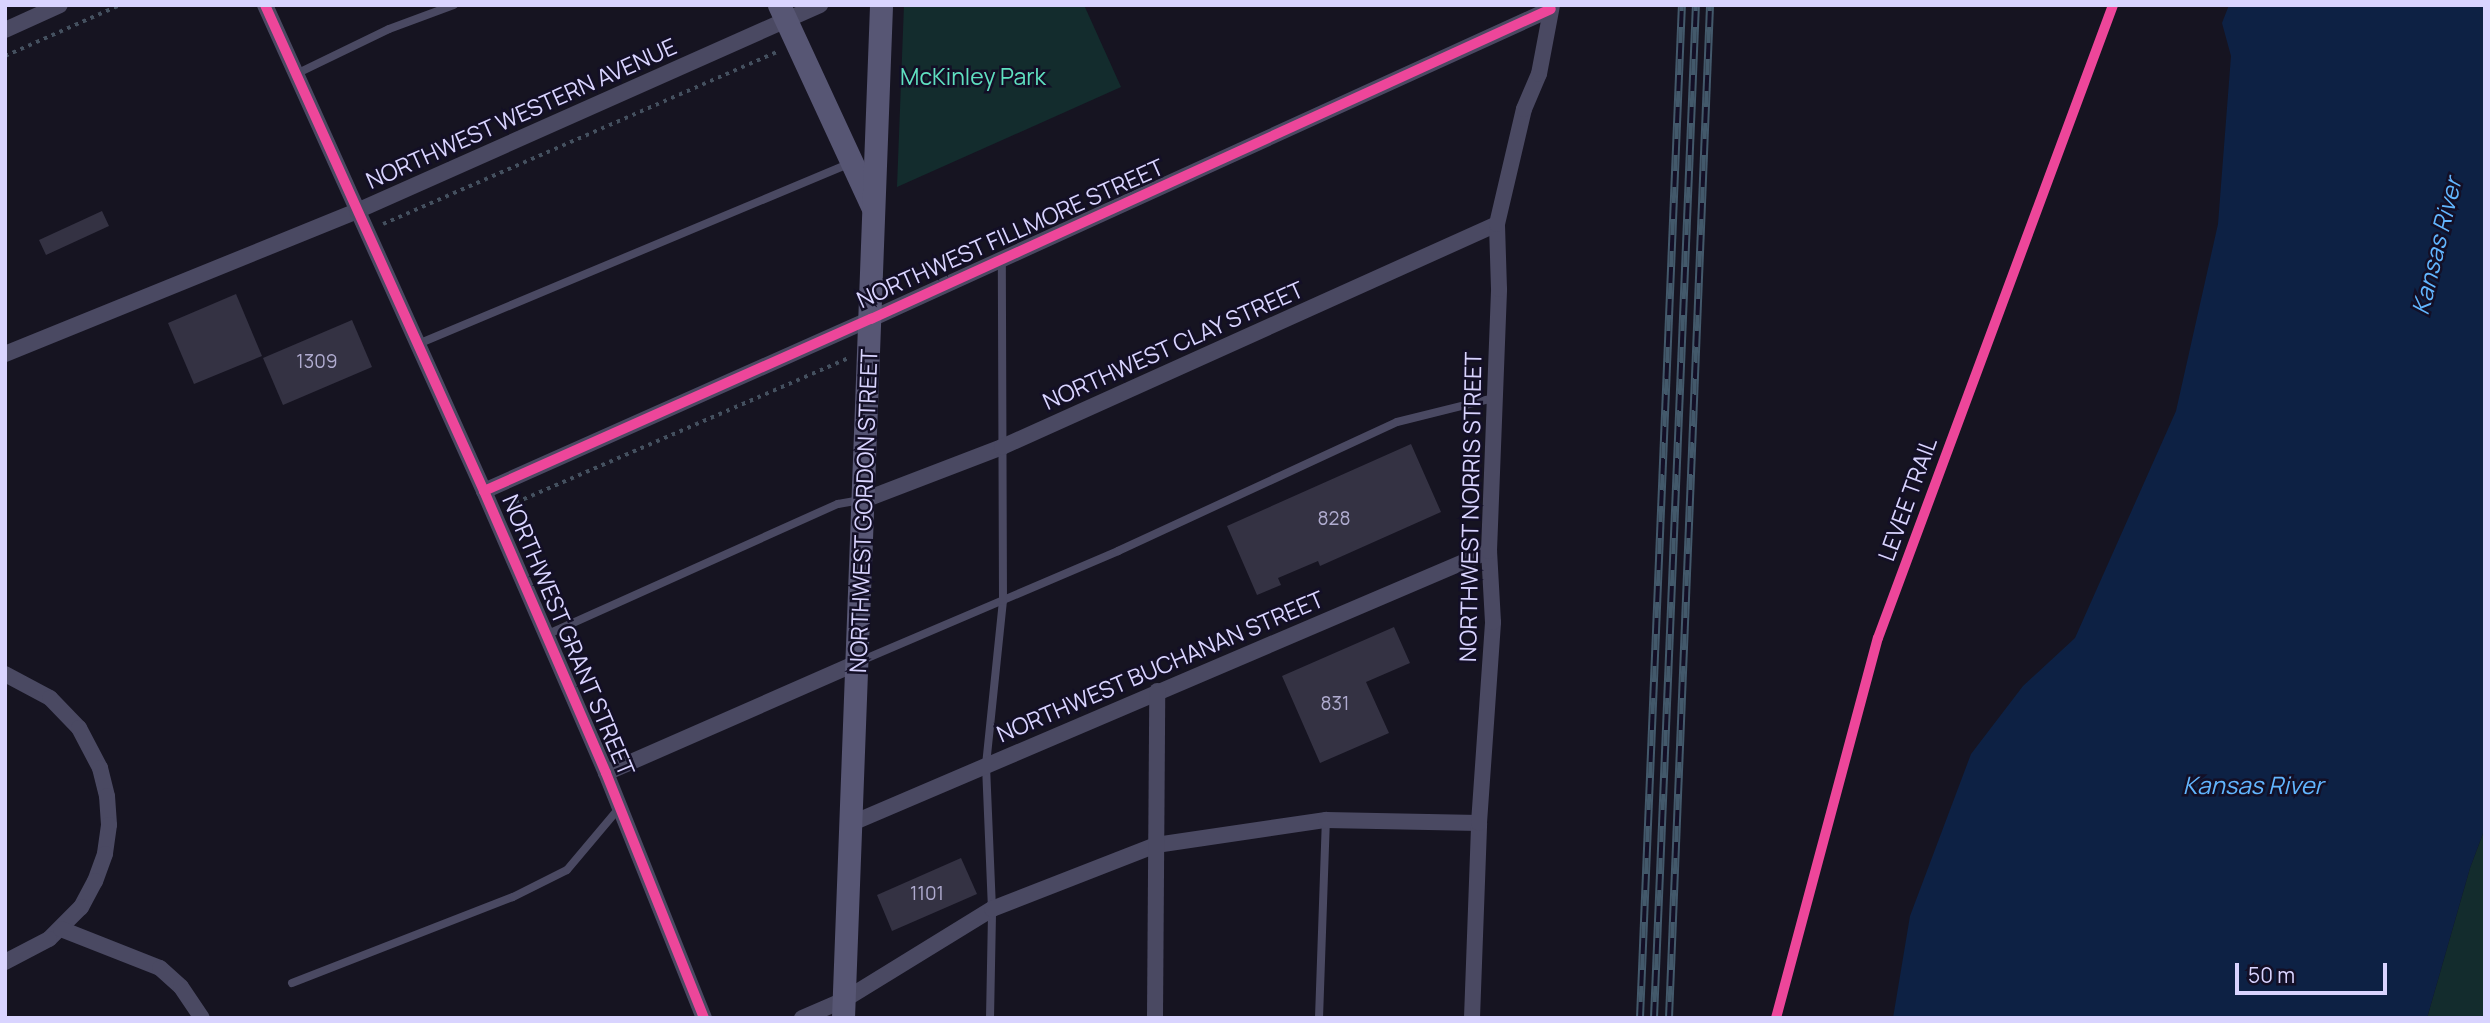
<!DOCTYPE html>
<style>
body{margin:0}
#map{position:relative;width:2490px;height:1023px;overflow:hidden;background:#161421;font-family:Manrope,sans-serif}
div>[style]{position:absolute}
.green>*{inset:0;background:#132c2d}
.water>*{inset:0;background:#0d2144}
.building>*{inset:0;background:#343243}
.path>*{height:3.5px;margin-top:-1.75px;transform-origin:0;background:repeating-linear-gradient(90deg,#44505f 0 3.5px,transparent 0 8.5px)}
.lane>*{height:8px;margin:-4px;padding:0 4px;transform-origin:4px;border-radius:4px;background:#4a4962}
.street>*{height:16px;margin:-8px;padding:0 8px;transform-origin:8px;border-radius:8px;background:#4a4962}
.secondary>*{height:23px;margin:-11.5px;padding:0 11.5px;transform-origin:11.5px;border-radius:11.5px;background:#575674}
.rail>*{height:8px;margin-top:-4px;transform-origin:0;background:repeating-linear-gradient(90deg,#130f26 0 16px,#43596b 0 32px);box-sizing:border-box;border-block:2px solid #43596b}
.cycleway>*{height:10px;margin:-5px;padding:0 5px;transform-origin:5px;border-radius:5px;background:#ed469a}
span{translate:-50% -50%;white-space:nowrap;text-align:center;line-height:1.15;-webkit-text-stroke:5px #130f26;paint-order:stroke}
.number-label{font-size:19px;color:#b0acd0}
.number-label span{-webkit-text-stroke-width:0}
.park-label{font-size:23px;color:#5fe0c0}
.street-label{font-size:23px;color:#d9d4ff}
.water-label{font-size:24px;color:#62b6ff;font-style:italic}
.frame{position:absolute;inset:0;border:7px solid #d9d4ff;pointer-events:none}
.scale{position:absolute;left:2235px;top:963px;width:152px;height:32px;box-sizing:border-box;border:4px solid #d9d4ff;border-top:0;padding-left:9px;font-size:21px;line-height:24px;white-space:nowrap;color:#d9d4ff;-webkit-text-stroke:5px #130f26;paint-order:stroke}
</style>
<div id="map">
<div class="green">
<i style="clip-path:polygon(904px 5px,1084px 5px,1121px 87px,897px 187px)"></i>
<i style="clip-path:polygon(2485px 828px,2485px 1018px,2427px 1018px,2470px 868px)"></i>
</div>
<div class="water">
<i style="clip-path:polygon(2229px 5px,2485px 5px,2485px 828px,2470px 868px,2427px 1018px,1893px 1018px,1910px 916px,1971px 754px,2023px 686px,2075px 638px,2176px 411px,2218px 224px,2231px 56px,2222px 23px)"></i>
</div>
<div class="building">
<i style="clip-path:polygon(102px 211px,109px 226px,46px 255px,39px 240px)"></i>
<i style="clip-path:polygon(236px 294px,262px 356px,194px 384px,168px 323px)"></i>
<i style="clip-path:polygon(352px 320px,372px 367px,283px 405px,263px 358px)"></i>
<i style="clip-path:polygon(1411px 444px,1441px 512px,1320px 566px,1318px 561px,1278px 578px,1281px 585px,1257px 595px,1227px 526px)"></i>
<i style="clip-path:polygon(1394px 627px,1410px 663px,1366px 682px,1389px 733px,1320px 763px,1282px 676px)"></i>
<i style="clip-path:polygon(961px 858px,977px 894px,892px 931px,877px 895px)"></i>
</div>
<div class="path">
<i style="left:5px;top:56px;width:126px;rotate:-23.9deg"></i>
<i style="left:383px;top:224px;width:430px;rotate:-23.6deg"></i>
<i style="left:508px;top:506px;width:371px;rotate:-23.5deg"></i>
</div>
<div class="lane">
<i style="left:296px;top:74px;width:103px;rotate:-25.8deg"></i>
<i style="left:389px;top:29px;width:69px;rotate:-20.3deg"></i>
<i style="left:418px;top:344px;width:469px;rotate:-22.7deg"></i>
<i style="left:546px;top:635px;width:320px;rotate:-24.2deg"></i>
<i style="left:838px;top:504px;width:23px;rotate:-10deg"></i>
<i style="left:858px;top:662px;width:283px;rotate:-23.1deg"></i>
<i style="left:1118px;top:551px;width:307px;rotate:-24.8deg"></i>
<i style="left:1397px;top:422px;width:100px;rotate:-13.9deg"></i>
<i style="left:292px;top:983px;width:237px;rotate:-21.3deg"></i>
<i style="left:513px;top:897px;width:60px;rotate:-26.6deg"></i>
<i style="left:567px;top:870px;width:82px;rotate:-49.9deg"></i>
<i style="left:990px;top:1018px;width:109px;rotate:-88.9deg"></i>
<i style="left:992px;top:909px;width:144px;rotate:-92.4deg"></i>
<i style="left:986px;top:765px;width:165px;rotate:-84.1deg"></i>
<i style="left:1003px;top:601px;width:342px;rotate:-90.2deg"></i>
<i style="left:1319px;top:1018px;width:198px;rotate:-88deg"></i>
</div>
<div class="street">
<i style="left:265px;top:5px;width:533px;rotate:65.74deg"></i>
<i style="left:484px;top:491px;width:307px;rotate:66.6deg"></i>
<i style="left:606px;top:773px;width:264px;rotate:68.2deg"></i>
<i style="left:5px;top:30px;width:60px;rotate:-24.4deg"></i>
<i style="left:5px;top:354px;width:380px;rotate:-22.1deg"></i>
<i style="left:357px;top:211px;width:507px;rotate:-23.99deg"></i>
<i style="left:484px;top:491px;width:424px;rotate:-24deg"></i>
<i style="left:871px;top:319px;width:747px;rotate:-24.51deg"></i>
<i style="left:864px;top:500px;width:148px;rotate:-21deg"></i>
<i style="left:1002px;top:447px;width:543px;rotate:-24.25deg"></i>
<i style="left:5px;top:674px;width:51px;rotate:28.1deg"></i>
<i style="left:50px;top:698px;width:42px;rotate:46deg"></i>
<i style="left:79px;top:728px;width:45px;rotate:62.3deg"></i>
<i style="left:100px;top:768px;width:29px;rotate:76deg"></i>
<i style="left:107px;top:796px;width:29px;rotate:86deg"></i>
<i style="left:109px;top:825px;width:29px;rotate:98deg"></i>
<i style="left:105px;top:854px;width:29px;rotate:110deg"></i>
<i style="left:95px;top:881px;width:30px;rotate:118deg"></i>
<i style="left:81px;top:907px;width:45px;rotate:135deg"></i>
<i style="left:49px;top:939px;width:50px;rotate:152.4deg"></i>
<i style="left:606px;top:773px;width:274px;rotate:-23.7deg"></i>
<i style="left:850px;top:824px;width:695px;rotate:-23.13deg"></i>
<i style="left:61px;top:929px;width:106px;rotate:21.5deg"></i>
<i style="left:160px;top:968px;width:28px;rotate:42deg"></i>
<i style="left:181px;top:987px;width:37px;rotate:56deg"></i>
<i style="left:802px;top:1018px;width:46px;rotate:-23.2deg"></i>
<i style="left:844px;top:1000px;width:174px;rotate:-31.6deg"></i>
<i style="left:992px;top:909px;width:176px;rotate:-21.3deg"></i>
<i style="left:1156px;top:845px;width:172px;rotate:-8.4deg"></i>
<i style="left:1326px;top:820px;width:153px;rotate:1.1deg"></i>
<i style="left:1155px;top:1018px;width:327px;rotate:-89.6deg"></i>
<i style="left:1472px;top:1018px;width:195px;rotate:-87.9deg"></i>
<i style="left:1479px;top:823px;width:201px;rotate:-86deg"></i>
<i style="left:1493px;top:622px;width:71px;rotate:-93.2deg"></i>
<i style="left:1489px;top:551px;width:262px;rotate:-87.8deg"></i>
<i style="left:1499px;top:289px;width:65px;rotate:-91.8deg"></i>
<i style="left:1497px;top:224px;width:118px;rotate:-76.8deg"></i>
<i style="left:1524px;top:109px;width:38px;rotate:-67deg"></i>
<i style="left:1539px;top:74px;width:70px;rotate:-79.3deg"></i>
</div>
<div class="secondary">
<i style="left:779px;top:5px;width:221px;rotate:65.2deg"></i>
<i style="left:843px;top:1018px;width:1014px;rotate:-87.85deg"></i>
</div>
<div class="rail">
<i style="left:1640px;top:1018px;width:1014px;rotate:-87.63deg"></i>
<i style="left:1654px;top:1018px;width:1014px;rotate:-87.63deg"></i>
<i style="left:1669px;top:1018px;width:1014px;rotate:-87.68deg"></i>
</div>
<div class="cycleway">
<i style="left:265px;top:5px;width:533px;rotate:65.74deg"></i>
<i style="left:484px;top:491px;width:307px;rotate:66.6deg"></i>
<i style="left:606px;top:773px;width:264px;rotate:68.2deg"></i>
<i style="left:484px;top:491px;width:424px;rotate:-24deg"></i>
<i style="left:871px;top:319px;width:747px;rotate:-24.51deg"></i>
<i style="left:1776px;top:1018px;width:393px;rotate:-75deg"></i>
<i style="left:1878px;top:638px;width:675px;rotate:-69.63deg"></i>
</div>
<div class="number-label">
<span style="left:317px;top:362px">1309</span>
<span style="left:1334px;top:519px">828</span>
<span style="left:1335px;top:704px">831</span>
<span style="left:927px;top:894px">1101</span>
</div>
<div class="park-label">
<span style="left:973px;top:76px">McKinley Park</span>
</div>
<div class="street-label">
<span style="left:521px;top:113px;rotate:-24deg">NORTHWEST WESTERN AVENUE</span>
<span style="left:1010px;top:233px;rotate:-24deg">NORTHWEST FILLMORE STREET</span>
<span style="left:1173px;top:345px;rotate:-24deg">NORTHWEST CLAY STREET</span>
<span style="left:1907px;top:499px;rotate:-70deg">LEVEE TRAIL</span>
<span style="left:1470px;top:507px;rotate:-89deg">NORTHWEST NORRIS STREET</span>
<span style="left:863px;top:511px;rotate:-88deg">NORTHWEST GORDON STREET</span>
<span style="left:569px;top:635px;rotate:67deg">NORTHWEST GRANT STREET</span>
<span style="left:1160px;top:666px;rotate:-23deg">NORTHWEST BUCHANAN STREET</span>
</div>
<div class="water-label">
<span style="left:2436px;top:246px;rotate:-76deg">Kansas River</span>
<span style="left:2253px;top:785px">Kansas River</span>
</div>
<div class="frame"></div>
<div class="scale">50 m</div>
</div>
